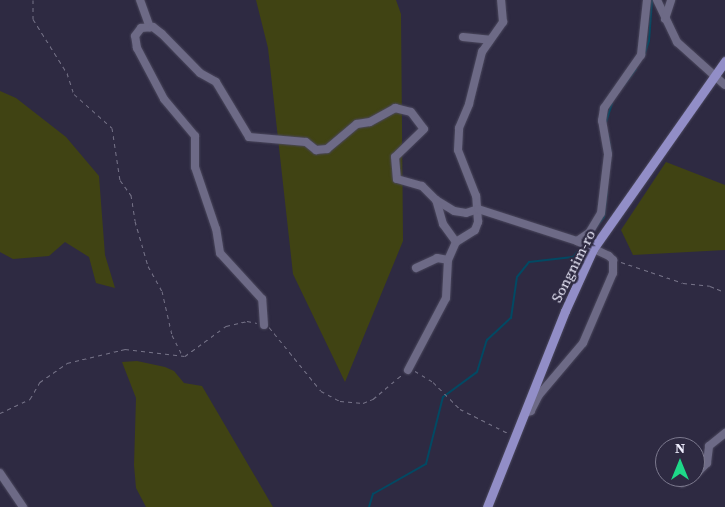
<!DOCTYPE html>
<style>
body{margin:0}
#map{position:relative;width:725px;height:507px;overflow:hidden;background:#2e2a42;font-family:"Source Serif 4",serif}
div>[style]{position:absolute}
.green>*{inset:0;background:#404313}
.stream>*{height:2px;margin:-1px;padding:0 1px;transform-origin:1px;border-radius:1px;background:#024963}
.path>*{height:1px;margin-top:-0.5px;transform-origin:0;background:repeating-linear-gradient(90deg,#767388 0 4px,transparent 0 8px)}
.roads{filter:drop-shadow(0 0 1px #4a475c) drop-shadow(0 0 1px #4a475c)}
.minor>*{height:8px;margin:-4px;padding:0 4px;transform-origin:4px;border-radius:4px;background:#6d6a86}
.major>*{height:9px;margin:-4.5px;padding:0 4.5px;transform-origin:4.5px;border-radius:4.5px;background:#928ec7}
span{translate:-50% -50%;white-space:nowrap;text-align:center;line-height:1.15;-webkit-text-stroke:5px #2e2a42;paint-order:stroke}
.street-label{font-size:15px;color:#f0efff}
.north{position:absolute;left:655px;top:437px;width:50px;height:50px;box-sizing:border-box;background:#2e2a42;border:1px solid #7c798e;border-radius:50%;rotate:0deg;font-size:14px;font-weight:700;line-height:20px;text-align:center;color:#f0efff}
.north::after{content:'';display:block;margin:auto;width:18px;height:22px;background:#1ed888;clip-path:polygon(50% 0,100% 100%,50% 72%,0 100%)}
</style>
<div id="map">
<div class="green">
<i style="clip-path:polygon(256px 0,396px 0,401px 14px,403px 241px,345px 382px,293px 274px,268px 48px)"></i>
<i style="clip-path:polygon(0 91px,16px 98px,66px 137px,99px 176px,105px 255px,115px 288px,96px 283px,89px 257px,65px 242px,49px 256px,13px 259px,0 252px)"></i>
<i style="clip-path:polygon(666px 162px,725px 185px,725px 250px,633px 255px,621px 230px)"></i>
<i style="clip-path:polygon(137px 361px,165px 367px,174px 371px,184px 383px,202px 386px,273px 507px,146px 507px,136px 488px,134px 465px,136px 398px,122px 362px)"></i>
</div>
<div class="stream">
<i style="left:644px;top:56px;width:16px;rotate:-72deg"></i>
<i style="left:649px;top:41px;width:41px;rotate:-85.8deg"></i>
<i style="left:624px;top:85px;width:20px;rotate:-53deg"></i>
<i style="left:606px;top:122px;width:20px;rotate:-72deg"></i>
<i style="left:608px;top:134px;width:18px;rotate:81deg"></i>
<i style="left:597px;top:226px;width:11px;rotate:-52deg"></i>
<i style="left:604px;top:217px;width:26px;rotate:-83deg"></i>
<i style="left:369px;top:507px;width:14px;rotate:-73deg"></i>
<i style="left:373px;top:494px;width:61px;rotate:-29.5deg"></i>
<i style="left:426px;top:464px;width:69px;rotate:-75.8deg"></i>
<i style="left:443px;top:397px;width:42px;rotate:-36.3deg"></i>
<i style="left:477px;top:372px;width:34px;rotate:-73deg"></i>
<i style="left:487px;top:340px;width:33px;rotate:-43deg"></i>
<i style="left:511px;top:318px;width:41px;rotate:-81.7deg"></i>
<i style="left:517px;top:277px;width:19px;rotate:-51deg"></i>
<i style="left:529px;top:262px;width:44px;rotate:-6.5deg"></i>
<i style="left:573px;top:257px;width:14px;rotate:-51deg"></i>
</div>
<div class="path">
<i style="left:33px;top:0;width:19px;rotate:90deg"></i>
<i style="left:33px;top:19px;width:64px;rotate:57.8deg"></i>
<i style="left:67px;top:73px;width:22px;rotate:72deg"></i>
<i style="left:74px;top:94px;width:51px;rotate:41.8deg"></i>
<i style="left:112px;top:128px;width:53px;rotate:81.3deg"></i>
<i style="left:120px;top:180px;width:19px;rotate:54deg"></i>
<i style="left:131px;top:195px;width:26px;rotate:81deg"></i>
<i style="left:135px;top:221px;width:47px;rotate:73.9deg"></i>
<i style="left:148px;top:266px;width:29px;rotate:61deg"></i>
<i style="left:162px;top:291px;width:45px;rotate:77.2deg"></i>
<i style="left:172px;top:335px;width:22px;rotate:63deg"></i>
<i style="left:621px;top:262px;width:65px;rotate:18.7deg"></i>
<i style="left:683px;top:283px;width:27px;rotate:6deg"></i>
<i style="left:710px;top:286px;width:16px;rotate:22deg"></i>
<i style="left:269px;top:327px;width:82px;rotate:50.9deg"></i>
<i style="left:321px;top:391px;width:21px;rotate:28deg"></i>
<i style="left:340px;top:401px;width:23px;rotate:5deg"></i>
<i style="left:363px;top:403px;width:11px;rotate:-22deg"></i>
<i style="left:373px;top:399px;width:39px;rotate:-40deg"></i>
<i style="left:415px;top:371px;width:21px;rotate:31deg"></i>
<i style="left:433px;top:382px;width:38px;rotate:45deg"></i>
<i style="left:460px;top:409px;width:54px;rotate:26.6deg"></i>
<i style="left:0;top:413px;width:33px;rotate:-25deg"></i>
<i style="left:30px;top:399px;width:20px;rotate:-60deg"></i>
<i style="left:40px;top:382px;width:33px;rotate:-35deg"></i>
<i style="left:67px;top:363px;width:60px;rotate:-13.6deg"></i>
<i style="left:125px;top:349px;width:60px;rotate:6.7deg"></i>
<i style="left:185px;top:356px;width:51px;rotate:-36.2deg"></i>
<i style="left:226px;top:326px;width:22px;rotate:-13deg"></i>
<i style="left:247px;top:321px;width:10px;rotate:11deg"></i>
</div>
<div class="roads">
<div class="minor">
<i style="left:140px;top:0;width:29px;rotate:70deg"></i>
<i style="left:657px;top:0;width:47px;rotate:64.5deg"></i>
<i style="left:677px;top:42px;width:64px;rotate:41.9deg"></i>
<i style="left:665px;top:19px;width:20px;rotate:-72deg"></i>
<i style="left:463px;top:37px;width:27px;rotate:6deg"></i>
<i style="left:577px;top:241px;width:14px;rotate:-34deg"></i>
<i style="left:589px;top:233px;width:23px;rotate:-59deg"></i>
<i style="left:601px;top:213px;width:59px;rotate:-83.2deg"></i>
<i style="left:608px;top:154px;width:34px;rotate:-100deg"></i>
<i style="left:602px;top:121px;width:13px;rotate:-81deg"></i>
<i style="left:604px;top:108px;width:65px;rotate:-55.1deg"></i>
<i style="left:641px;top:55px;width:55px;rotate:-83.8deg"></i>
<i style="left:456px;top:242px;width:22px;rotate:-32deg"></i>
<i style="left:475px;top:230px;width:9px;rotate:-69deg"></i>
<i style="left:478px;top:222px;width:26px;rotate:-94deg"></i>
<i style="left:476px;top:196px;width:49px;rotate:-111.4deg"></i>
<i style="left:458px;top:150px;width:22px;rotate:-87deg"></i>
<i style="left:459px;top:128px;width:26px;rotate:-67deg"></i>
<i style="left:469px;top:104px;width:54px;rotate:-76deg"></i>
<i style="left:482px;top:52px;width:37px;rotate:-55deg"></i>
<i style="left:503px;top:22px;width:22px;rotate:-95deg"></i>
<i style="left:416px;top:268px;width:23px;rotate:-25deg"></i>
<i style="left:437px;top:258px;width:11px;rotate:10deg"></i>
<i style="left:264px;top:325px;width:26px;rotate:-94deg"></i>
<i style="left:262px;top:299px;width:62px;rotate:-132.4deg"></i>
<i style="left:220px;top:253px;width:24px;rotate:-99deg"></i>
<i style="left:216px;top:229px;width:65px;rotate:-108.7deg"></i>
<i style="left:195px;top:167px;width:31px;rotate:-90deg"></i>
<i style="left:195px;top:136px;width:48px;rotate:-130deg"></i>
<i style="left:164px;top:99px;width:58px;rotate:-117.9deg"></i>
<i style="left:137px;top:48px;width:12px;rotate:-99deg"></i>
<i style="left:135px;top:36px;width:10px;rotate:-53deg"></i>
<i style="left:141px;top:28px;width:12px;rotate:-5deg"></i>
<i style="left:153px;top:27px;width:11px;rotate:38deg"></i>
<i style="left:162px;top:34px;width:54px;rotate:45.7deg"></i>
<i style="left:200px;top:73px;width:18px;rotate:29deg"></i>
<i style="left:216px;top:82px;width:64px;rotate:59deg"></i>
<i style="left:249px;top:137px;width:57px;rotate:5deg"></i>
<i style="left:306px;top:142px;width:13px;rotate:39deg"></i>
<i style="left:316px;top:150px;width:11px;rotate:-5deg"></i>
<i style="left:327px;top:149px;width:39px;rotate:-40deg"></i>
<i style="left:357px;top:124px;width:13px;rotate:-9deg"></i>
<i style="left:370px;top:122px;width:29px;rotate:-29deg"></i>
<i style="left:395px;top:108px;width:16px;rotate:14deg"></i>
<i style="left:411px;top:112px;width:21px;rotate:53deg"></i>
<i style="left:424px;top:129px;width:40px;rotate:136deg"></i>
<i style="left:395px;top:157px;width:22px;rotate:85deg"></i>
<i style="left:397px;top:179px;width:26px;rotate:16deg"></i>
<i style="left:422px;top:186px;width:20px;rotate:45deg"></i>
<i style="left:436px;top:200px;width:21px;rotate:31deg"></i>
<i style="left:454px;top:211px;width:12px;rotate:9deg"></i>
<i style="left:466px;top:213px;width:13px;rotate:-18deg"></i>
<i style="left:478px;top:209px;width:104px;rotate:17.9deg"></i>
<i style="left:577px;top:241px;width:35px;rotate:25deg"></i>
<i style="left:609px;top:256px;width:6px;rotate:45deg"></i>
<i style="left:613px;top:260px;width:13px;rotate:90deg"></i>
<i style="left:613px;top:273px;width:76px;rotate:113.2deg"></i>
<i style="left:583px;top:343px;width:68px;rotate:130.2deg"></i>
<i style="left:539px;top:395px;width:18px;rotate:117deg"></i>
<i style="left:531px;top:411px;width:6px;rotate:162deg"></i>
<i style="left:408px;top:370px;width:81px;rotate:-62.2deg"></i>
<i style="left:446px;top:298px;width:38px;rotate:-87deg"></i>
<i style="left:448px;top:260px;width:20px;rotate:-66deg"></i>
<i style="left:456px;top:242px;width:22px;rotate:-126deg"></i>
<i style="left:443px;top:224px;width:25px;rotate:-106deg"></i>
<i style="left:0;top:473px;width:41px;rotate:55.9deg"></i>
<i style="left:695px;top:475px;width:17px;rotate:-45deg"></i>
<i style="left:707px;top:463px;width:17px;rotate:-83deg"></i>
<i style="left:709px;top:446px;width:21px;rotate:-39deg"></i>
<i style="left:682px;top:483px;width:12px;rotate:-31deg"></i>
</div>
<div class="major">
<i style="left:487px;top:507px;width:211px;rotate:-68.3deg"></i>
<i style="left:565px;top:311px;width:68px;rotate:-65.7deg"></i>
<i style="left:593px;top:249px;width:230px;rotate:-54.9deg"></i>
</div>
</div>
<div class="street-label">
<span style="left:573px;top:266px;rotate:-63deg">Songnim-ro</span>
</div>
<div class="north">N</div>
</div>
